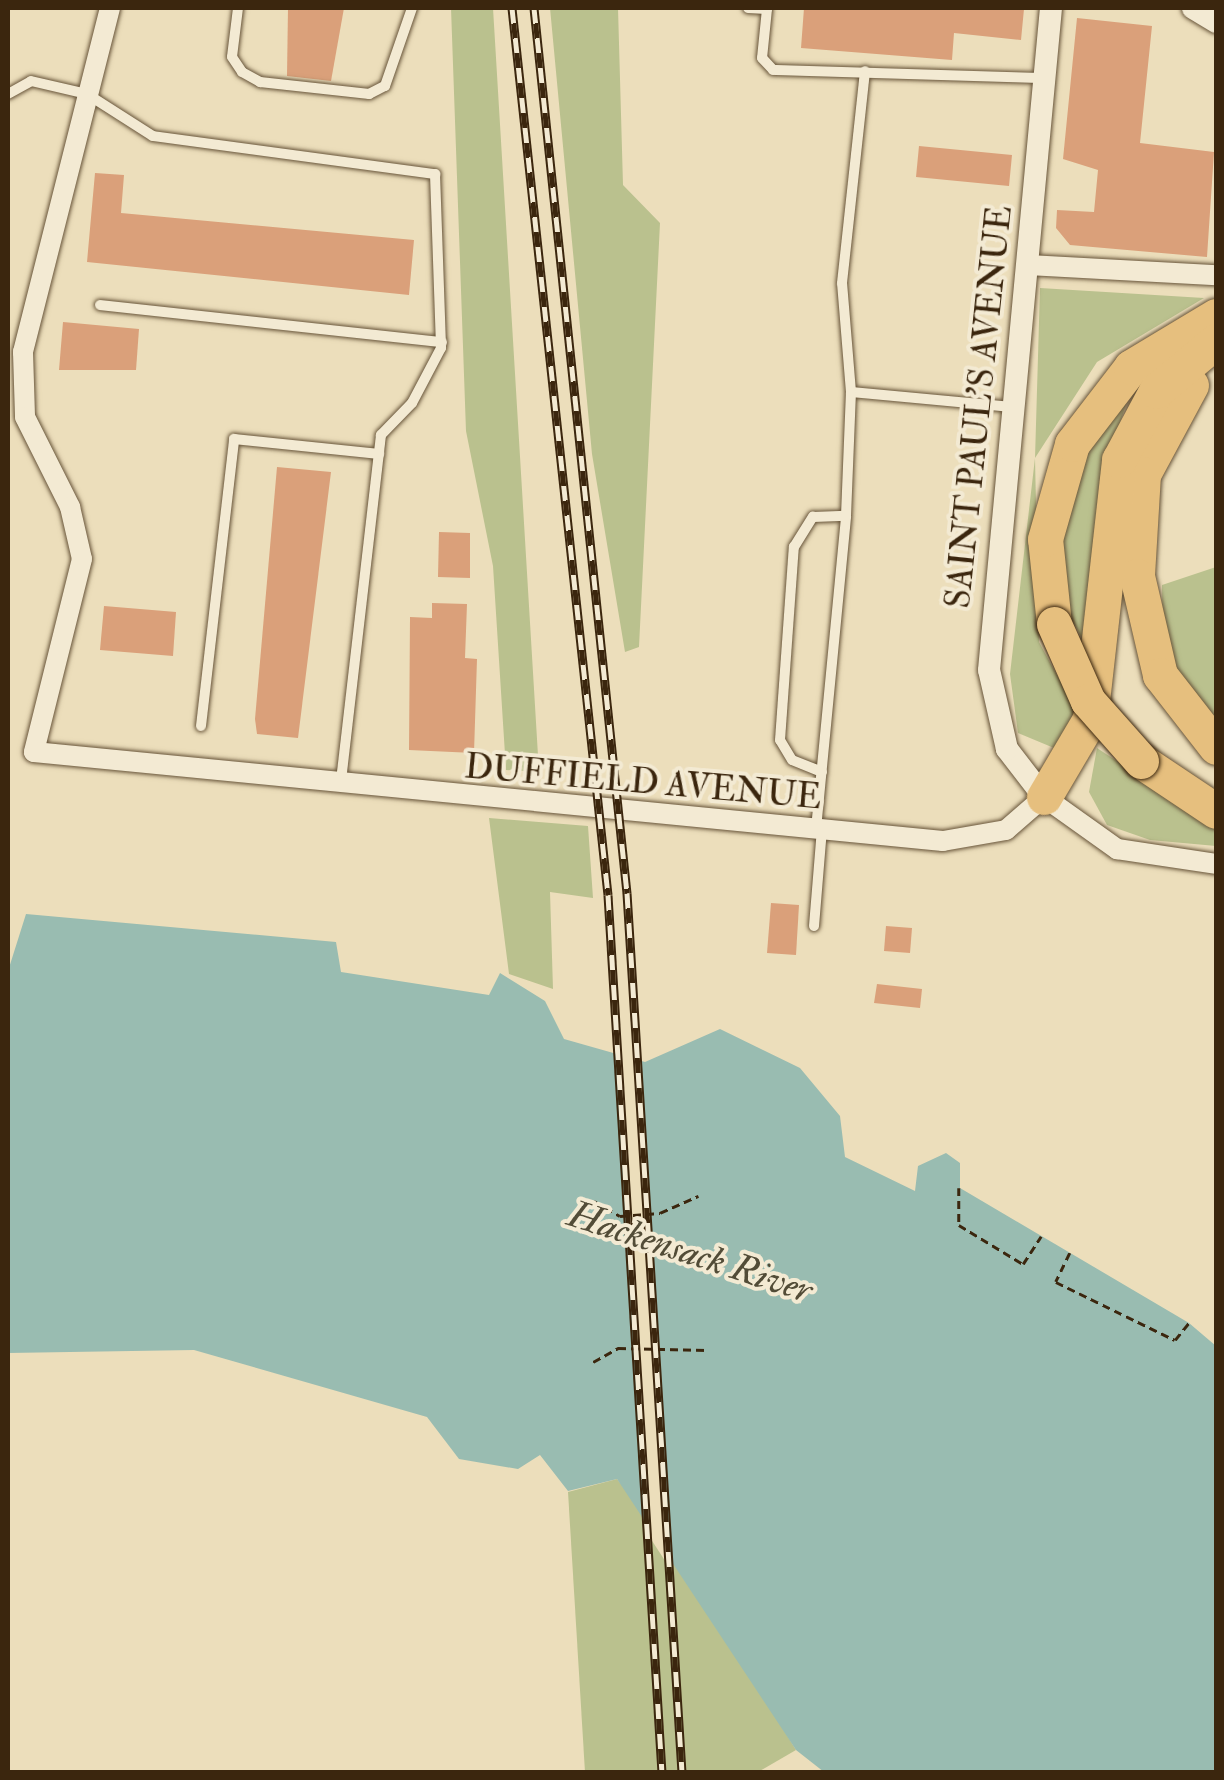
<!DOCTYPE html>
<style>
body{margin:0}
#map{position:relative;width:1224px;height:1780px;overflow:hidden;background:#ecdebb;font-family:"IM FELL Double Pica",serif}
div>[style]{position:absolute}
.green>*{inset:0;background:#bac18e}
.water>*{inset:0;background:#99bcb1}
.pier>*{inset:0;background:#ecdebb}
.building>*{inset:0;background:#daa07a}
.path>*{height:2.5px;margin-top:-1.25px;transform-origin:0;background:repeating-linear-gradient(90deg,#3b260e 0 8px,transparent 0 13px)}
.roads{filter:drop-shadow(0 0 2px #675439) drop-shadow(0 0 2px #675439)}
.service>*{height:10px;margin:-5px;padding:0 5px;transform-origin:5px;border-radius:5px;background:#f3ead3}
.minor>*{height:20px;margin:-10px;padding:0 10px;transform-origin:10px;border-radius:10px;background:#f3ead3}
.tertiary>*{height:22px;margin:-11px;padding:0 11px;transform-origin:11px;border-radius:11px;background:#f3ead3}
.motorway>*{height:35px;margin:-17.5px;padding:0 17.5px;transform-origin:17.5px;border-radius:17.5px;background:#e6bf7e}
.rail>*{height:9px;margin-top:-4.5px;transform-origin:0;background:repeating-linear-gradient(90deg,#f3ead3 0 15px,#3b260e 0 30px);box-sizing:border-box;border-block:2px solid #3b260e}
.bridges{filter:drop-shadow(0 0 2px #3b260e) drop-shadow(0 0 2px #3b260e)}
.motorway-bridge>*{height:35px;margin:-17.5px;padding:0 17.5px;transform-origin:17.5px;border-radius:17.5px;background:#e6bf7e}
span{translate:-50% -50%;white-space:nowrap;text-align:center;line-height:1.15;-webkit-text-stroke:8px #f3ead3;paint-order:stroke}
.street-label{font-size:35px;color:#3b260e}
.water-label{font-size:38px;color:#524c37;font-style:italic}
.frame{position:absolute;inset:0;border:10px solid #3b260e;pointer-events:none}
</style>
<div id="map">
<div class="green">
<i style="clip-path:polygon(451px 8px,493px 8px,539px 772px,506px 770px,493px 566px,466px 431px)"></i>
<i style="clip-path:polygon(550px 8px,618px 8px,623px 185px,660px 223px,639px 647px,625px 652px,592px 454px)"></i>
<i style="clip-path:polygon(1040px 288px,1204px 298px,1097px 362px,1035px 458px,1039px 642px,1081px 720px,1054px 748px,1018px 733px,1010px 674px,1035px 458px)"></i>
<i style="clip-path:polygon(1128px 398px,1101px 482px,1085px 645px,1063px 601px,1063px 528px,1082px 453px)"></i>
<i style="clip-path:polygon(1216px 567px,1216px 727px,1163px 650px,1162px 585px)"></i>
<i style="clip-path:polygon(1097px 748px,1216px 827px,1216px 846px,1150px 840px,1107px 825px,1089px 792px)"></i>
<i style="clip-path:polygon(489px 818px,588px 826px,593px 898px,550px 892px,553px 989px,509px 974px)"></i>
<i style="clip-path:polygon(617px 1479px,674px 1551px,796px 1750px,758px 1772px,585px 1772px,568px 1492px)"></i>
</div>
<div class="water">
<i style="clip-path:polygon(26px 914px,336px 942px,341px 972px,489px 995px,500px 973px,545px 1001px,564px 1039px,645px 1062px,720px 1029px,800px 1068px,840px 1116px,845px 1157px,915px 1191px,918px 1166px,946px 1153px,960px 1163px,960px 1188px,1189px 1323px,1216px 1346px,1216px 1772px,824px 1772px,796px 1750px,617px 1479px,568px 1491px,540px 1455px,518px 1469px,459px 1459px,427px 1417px,194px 1350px,8px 1353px,8px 971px)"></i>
</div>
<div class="pier">
<i style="clip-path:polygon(617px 1049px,641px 1055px,671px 1570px,645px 1530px)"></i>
</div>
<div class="building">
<i style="clip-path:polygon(288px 8px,344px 8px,331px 81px,287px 76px)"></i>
<i style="clip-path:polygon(804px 8px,1014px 8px,1024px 9px,1021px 40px,954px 33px,952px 60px,801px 48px)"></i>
<i style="clip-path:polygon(1077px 18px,1152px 26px,1140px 143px,1214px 152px,1207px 257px,1070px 245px,1056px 228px,1057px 210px,1094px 212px,1098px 170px,1063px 159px)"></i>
<i style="clip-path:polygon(919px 146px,1012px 155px,1009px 186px,916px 177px)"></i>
<i style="clip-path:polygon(95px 173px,124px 175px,121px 213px,414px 240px,409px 295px,87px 262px)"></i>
<i style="clip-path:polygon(63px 322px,139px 329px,136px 370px,59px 370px)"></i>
<i style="clip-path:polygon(277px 467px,331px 472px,298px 738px,257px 734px,255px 719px)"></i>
<i style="clip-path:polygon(439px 532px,470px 533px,470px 578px,438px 577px)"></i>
<i style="clip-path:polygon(432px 603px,467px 604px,465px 658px,477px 659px,474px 753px,409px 750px,410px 617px,432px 618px)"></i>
<i style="clip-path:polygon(104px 606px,176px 612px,173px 656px,100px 650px)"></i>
<i style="clip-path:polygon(771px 903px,799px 905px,796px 955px,767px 953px)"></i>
<i style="clip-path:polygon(886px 926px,912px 928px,910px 953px,884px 951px)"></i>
<i style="clip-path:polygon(877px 984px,922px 989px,920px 1008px,874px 1003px)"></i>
</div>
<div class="path">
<i style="left:959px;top:1188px;width:37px;rotate:90deg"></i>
<i style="left:959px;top:1225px;width:75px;rotate:31.4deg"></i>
<i style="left:1023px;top:1264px;width:33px;rotate:-57deg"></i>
<i style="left:594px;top:1201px;width:30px;rotate:30deg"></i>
<i style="left:620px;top:1216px;width:40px;rotate:-4.3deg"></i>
<i style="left:660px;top:1213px;width:42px;rotate:-24.1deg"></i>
<i style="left:1070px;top:1253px;width:32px;rotate:116deg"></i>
<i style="left:1056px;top:1282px;width:132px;rotate:26deg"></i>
<i style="left:1175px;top:1340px;width:22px;rotate:-51deg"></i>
<i style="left:593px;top:1362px;width:29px;rotate:-29deg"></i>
<i style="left:618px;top:1348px;width:89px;rotate:1.3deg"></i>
</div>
<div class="roads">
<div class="service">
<i style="left:238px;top:8px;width:49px;rotate:97deg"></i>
<i style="left:232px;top:57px;width:18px;rotate:56deg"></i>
<i style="left:242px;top:72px;width:21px;rotate:29deg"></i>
<i style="left:260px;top:82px;width:110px;rotate:6.3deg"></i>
<i style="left:369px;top:94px;width:18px;rotate:-27deg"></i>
<i style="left:385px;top:86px;width:83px;rotate:-70.9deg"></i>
<i style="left:748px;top:8px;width:19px;rotate:3deg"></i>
<i style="left:767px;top:9px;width:49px;rotate:95.8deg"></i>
<i style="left:762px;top:58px;width:16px;rotate:47deg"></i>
<i style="left:773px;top:70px;width:270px;rotate:1.7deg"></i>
<i style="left:8px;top:94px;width:26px;rotate:-29deg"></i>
<i style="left:31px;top:81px;width:57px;rotate:13.1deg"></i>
<i style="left:87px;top:94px;width:78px;rotate:32.5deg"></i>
<i style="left:153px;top:136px;width:285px;rotate:7.7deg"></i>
<i style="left:435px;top:174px;width:174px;rotate:88deg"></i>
<i style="left:441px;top:348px;width:62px;rotate:117.8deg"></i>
<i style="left:412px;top:403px;width:45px;rotate:134.1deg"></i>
<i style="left:381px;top:435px;width:349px;rotate:96.6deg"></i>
<i style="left:100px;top:305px;width:344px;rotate:6.2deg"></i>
<i style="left:851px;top:392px;width:162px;rotate:5.3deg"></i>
<i style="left:201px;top:726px;width:289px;rotate:-83.4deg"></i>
<i style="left:234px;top:439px;width:146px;rotate:5.9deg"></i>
<i style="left:822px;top:772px;width:32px;rotate:-158deg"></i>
<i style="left:792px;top:760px;width:23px;rotate:-121deg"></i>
<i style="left:780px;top:740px;width:194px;rotate:-85.9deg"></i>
<i style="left:794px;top:547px;width:36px;rotate:-58deg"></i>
<i style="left:813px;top:517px;width:33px;rotate:-2deg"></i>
<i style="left:816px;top:829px;width:314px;rotate:-84.5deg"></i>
<i style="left:846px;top:516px;width:124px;rotate:-87.7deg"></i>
<i style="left:851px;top:392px;width:109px;rotate:-94.7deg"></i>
<i style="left:842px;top:283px;width:213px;rotate:-83.8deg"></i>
<i style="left:814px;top:926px;width:97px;rotate:-85.3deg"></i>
</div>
<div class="minor">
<i style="left:110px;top:8px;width:355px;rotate:104.2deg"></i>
<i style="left:23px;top:352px;width:65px;rotate:88.2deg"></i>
<i style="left:25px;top:417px;width:101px;rotate:63.4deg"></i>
<i style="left:70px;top:507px;width:53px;rotate:77deg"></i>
<i style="left:82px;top:559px;width:199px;rotate:104deg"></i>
<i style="left:34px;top:752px;width:913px;rotate:5.59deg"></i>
<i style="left:943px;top:841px;width:64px;rotate:-9.9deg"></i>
<i style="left:1006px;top:830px;width:50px;rotate:-41deg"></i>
<i style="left:1044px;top:797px;width:90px;rotate:35.5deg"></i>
<i style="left:1117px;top:849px;width:100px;rotate:8.6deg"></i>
<i style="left:1029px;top:265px;width:187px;rotate:3.1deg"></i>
</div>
<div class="tertiary">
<i style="left:1193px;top:8px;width:27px;rotate:31deg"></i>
<i style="left:1044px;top:797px;width:61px;rotate:-127.6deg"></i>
<i style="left:1007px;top:749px;width:81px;rotate:-102.8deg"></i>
<i style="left:989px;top:670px;width:665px;rotate:-84.65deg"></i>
</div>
<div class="motorway">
<i style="left:1191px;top:385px;width:101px;rotate:118.3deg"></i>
<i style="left:1143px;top:474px;width:102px;rotate:93.4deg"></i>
<i style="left:1137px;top:576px;width:102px;rotate:76.9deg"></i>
<i style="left:1160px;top:675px;width:91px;rotate:52.1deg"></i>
<i style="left:1054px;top:624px;width:85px;rotate:-96deg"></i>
<i style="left:1045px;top:539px;width:99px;rotate:-74.1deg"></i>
<i style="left:1072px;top:444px;width:97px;rotate:-52.5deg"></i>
<i style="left:1131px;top:367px;width:99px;rotate:-31deg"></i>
<i style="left:1141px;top:761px;width:90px;rotate:33.7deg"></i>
<i style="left:1044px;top:797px;width:91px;rotate:-59.5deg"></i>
<i style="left:1090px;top:719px;width:261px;rotate:-83.6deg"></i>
<i style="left:1119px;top:460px;width:78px;rotate:-61.8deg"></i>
<i style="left:1156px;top:391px;width:78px;rotate:-39.8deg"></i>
</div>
</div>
<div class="rail">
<i style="left:512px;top:8px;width:892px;rotate:83.82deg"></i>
<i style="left:608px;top:895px;width:879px;rotate:86.48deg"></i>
<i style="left:534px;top:8px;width:890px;rotate:84deg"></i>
<i style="left:627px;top:893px;width:881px;rotate:86.42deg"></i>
</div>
<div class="bridges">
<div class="motorway-bridge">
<i style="left:1054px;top:624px;width:84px;rotate:66.2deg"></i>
<i style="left:1088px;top:701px;width:80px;rotate:48.5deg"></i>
</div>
</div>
<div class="street-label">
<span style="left:979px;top:407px;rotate:-84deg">SAINT PAUL'S AVENUE</span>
<span style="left:643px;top:782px;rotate:5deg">DUFFIELD AVENUE</span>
</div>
<div class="water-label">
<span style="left:690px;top:1253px;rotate:18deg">Hackensack River</span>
</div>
<div class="frame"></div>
</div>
